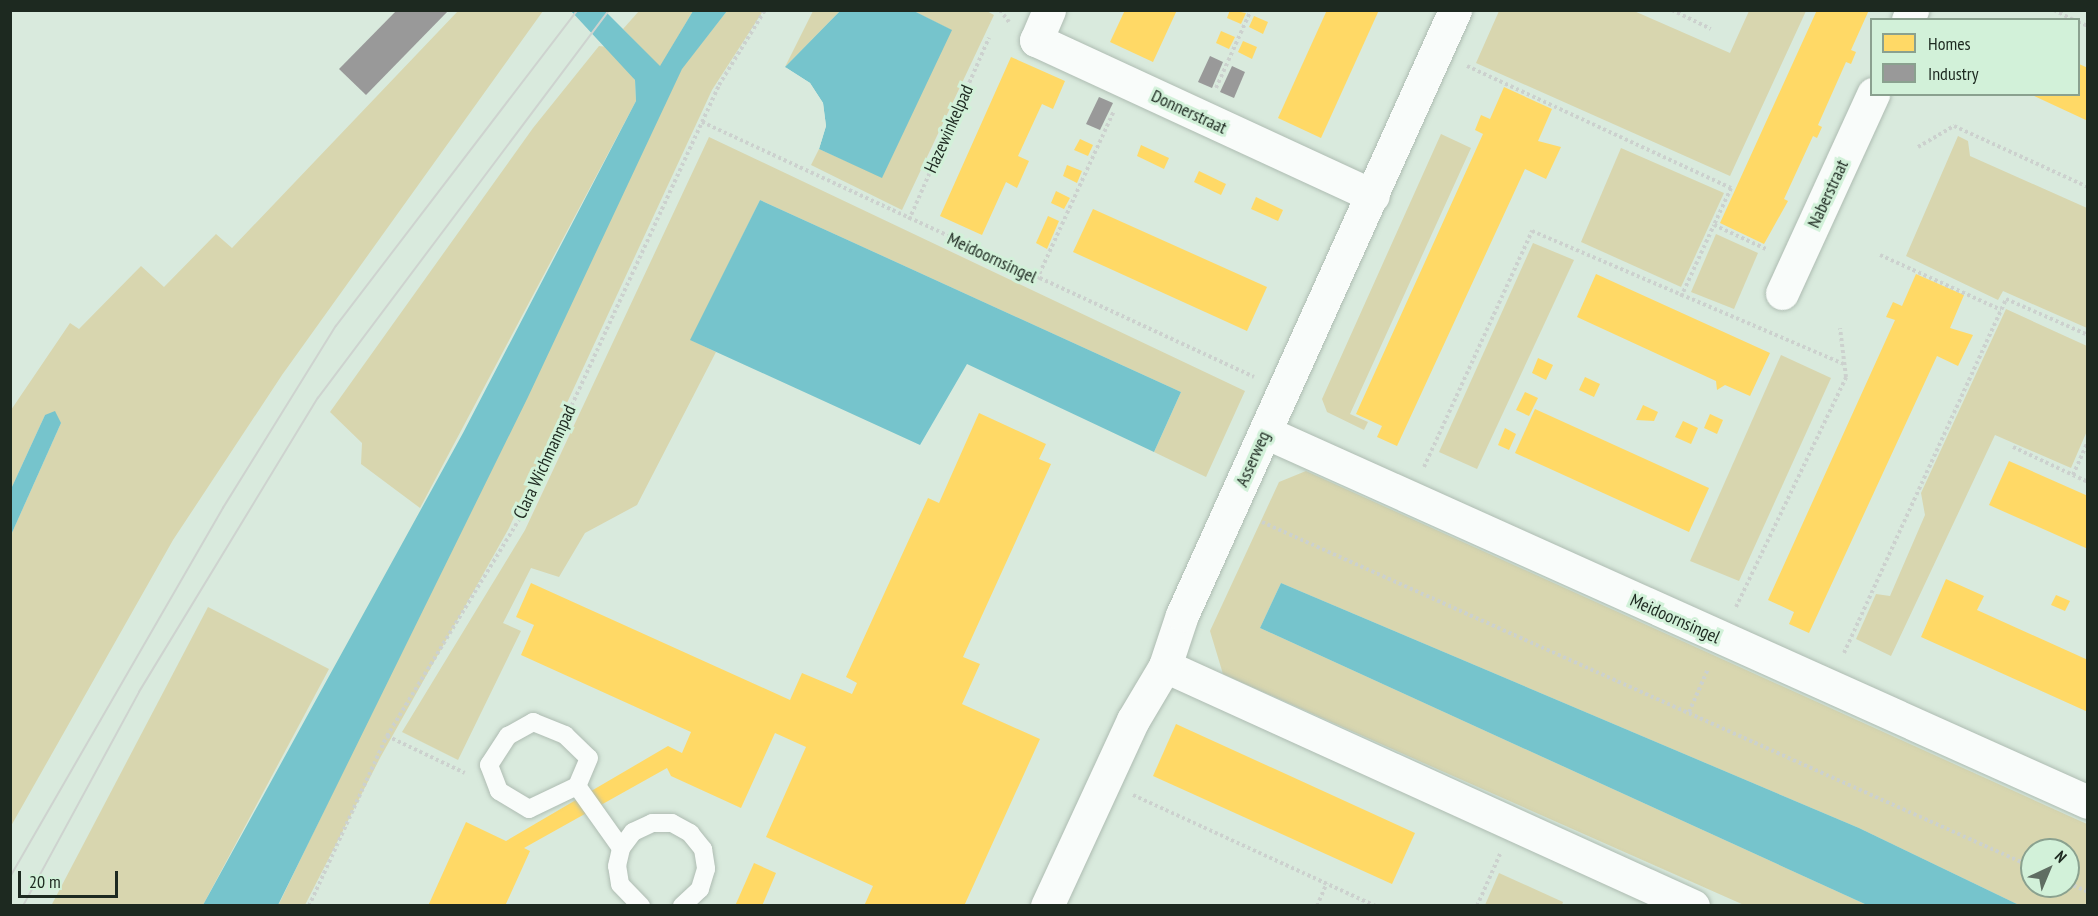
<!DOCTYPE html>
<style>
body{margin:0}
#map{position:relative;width:2098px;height:916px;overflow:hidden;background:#d9eadd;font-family:"PT Sans Narrow",sans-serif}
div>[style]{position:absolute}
.green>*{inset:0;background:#d8d6af}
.water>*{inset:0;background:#76c4cc}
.pier>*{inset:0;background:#d9eadd}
.homes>*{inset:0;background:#ffd966}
.industry>*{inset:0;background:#999}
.path>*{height:4px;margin-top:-2px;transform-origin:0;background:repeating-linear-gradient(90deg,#ccd1ce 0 3px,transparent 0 6px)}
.roads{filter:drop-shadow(0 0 2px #aebcb2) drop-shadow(0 0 2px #aebcb2)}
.lane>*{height:18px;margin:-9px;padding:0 9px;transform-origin:9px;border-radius:9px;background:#f9fcfa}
.street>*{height:33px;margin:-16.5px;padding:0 16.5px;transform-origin:16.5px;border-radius:16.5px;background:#f9fcfa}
.tram>*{height:1.5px;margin:-0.75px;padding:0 0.75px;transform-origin:0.75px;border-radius:0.75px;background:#ced3cf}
span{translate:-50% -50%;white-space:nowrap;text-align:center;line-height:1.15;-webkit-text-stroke:6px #d2f1d9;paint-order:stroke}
.street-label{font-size:18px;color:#1d2920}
.frame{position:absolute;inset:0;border:12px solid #1d2920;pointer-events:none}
.legend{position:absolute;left:1870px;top:18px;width:210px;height:78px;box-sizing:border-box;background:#d2f1d9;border:2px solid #8aa18f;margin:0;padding:8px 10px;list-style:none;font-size:18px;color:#1d2920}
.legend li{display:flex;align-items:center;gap:12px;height:30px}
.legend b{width:30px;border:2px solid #8aa18f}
.north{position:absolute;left:2020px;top:838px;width:60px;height:60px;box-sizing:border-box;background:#d2f1d9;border:2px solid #8aa18f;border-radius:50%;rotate:44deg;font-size:16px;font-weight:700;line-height:24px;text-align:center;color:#1d2920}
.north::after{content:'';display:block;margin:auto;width:21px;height:27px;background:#5f6d62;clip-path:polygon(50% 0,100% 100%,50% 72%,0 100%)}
.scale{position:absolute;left:18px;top:871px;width:100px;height:27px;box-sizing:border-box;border:3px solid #1d2920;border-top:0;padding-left:8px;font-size:18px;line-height:21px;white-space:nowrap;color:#1d2920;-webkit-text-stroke:4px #d2f1d9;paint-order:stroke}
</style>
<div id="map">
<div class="green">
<i style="clip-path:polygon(985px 10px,994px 15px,902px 210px,811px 165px,819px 149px,882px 177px,951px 30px,914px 11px)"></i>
<i style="clip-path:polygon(458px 11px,543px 11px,282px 375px,173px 540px,11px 826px,11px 535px,61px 423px,45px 415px,11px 489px,11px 410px,70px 323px,79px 329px,141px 266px,164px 287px,216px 234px,232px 248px)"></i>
<i style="clip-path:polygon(639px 11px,693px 11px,660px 67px,623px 29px)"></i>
<i style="clip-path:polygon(727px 11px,763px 11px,712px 90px,509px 528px,380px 758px,305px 905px,278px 906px,682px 68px)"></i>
<i style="clip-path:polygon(813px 11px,840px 11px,785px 67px)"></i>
<i style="clip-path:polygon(1499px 11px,1634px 11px,1730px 53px,1749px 11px,1806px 11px,1730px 176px,1476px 63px)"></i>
<i style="clip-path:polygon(599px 46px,608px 47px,635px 80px,636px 101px,420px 508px,361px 464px,362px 443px,330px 412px,533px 128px)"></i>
<i style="clip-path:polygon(1441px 134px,1471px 148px,1350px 414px,1368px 422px,1364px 430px,1327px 412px,1322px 399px)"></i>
<i style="clip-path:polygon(1958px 136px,1968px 141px,1970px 156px,2087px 208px,2087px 328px,2003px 291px,1998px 300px,1906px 256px)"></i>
<i style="clip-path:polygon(709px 137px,1245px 391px,1206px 477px,1154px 452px,1181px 392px,760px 200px,691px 340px,716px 352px,637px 505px,585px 533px,559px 577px,531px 568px,503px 623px,521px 631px,458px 760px,402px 732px,525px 530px)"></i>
<i style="clip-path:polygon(1621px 148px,1724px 193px,1681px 287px,1581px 242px)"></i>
<i style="clip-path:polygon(1716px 234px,1758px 253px,1734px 309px,1691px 292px)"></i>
<i style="clip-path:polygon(1533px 243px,1574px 260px,1477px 469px,1439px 452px)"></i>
<i style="clip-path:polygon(2006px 309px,2087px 346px,2087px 431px,2071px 468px,1995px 435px,1891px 656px,1856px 639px,1876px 594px,1890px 596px,1925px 515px,1921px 493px)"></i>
<i style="clip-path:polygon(1781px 355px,1831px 378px,1739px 581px,1690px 561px)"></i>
<i style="clip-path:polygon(evenodd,1306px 471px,2087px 824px,2087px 905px,2019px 905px,1859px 828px,1281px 583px,1260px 628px,1867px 905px,1744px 905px,1223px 674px,1210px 631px,1279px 482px,1306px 471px,2032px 850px,2068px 850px,2068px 886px,2032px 886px,2032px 850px)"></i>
<i style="clip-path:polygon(208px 607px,329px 669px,203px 905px,51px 906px)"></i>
<i style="clip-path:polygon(1499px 873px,1563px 902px,1562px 905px,1485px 905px)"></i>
</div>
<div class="water">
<i style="clip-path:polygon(571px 11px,605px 11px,660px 66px,693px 11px,727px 11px,682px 69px,528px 397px,278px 905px,203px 905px,463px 433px,636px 101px,635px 80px)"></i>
<i style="clip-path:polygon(840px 11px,914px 11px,952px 30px,882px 178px,819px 149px,826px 126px,823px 103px,810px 83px,785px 67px)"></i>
<i style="clip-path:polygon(760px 200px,1181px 392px,1154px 452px,967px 364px,920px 445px,690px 340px)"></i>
<i style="clip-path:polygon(55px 411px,61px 423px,11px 535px,11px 489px,45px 415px)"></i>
<i style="clip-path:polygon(1281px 583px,1859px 828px,2019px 905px,1867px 905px,1260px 628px)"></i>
</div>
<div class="pier">
<i style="clip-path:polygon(785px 67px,810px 83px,823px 103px,826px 126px,819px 149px,821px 104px)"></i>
</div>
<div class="homes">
<i style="clip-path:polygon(1125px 10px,1177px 10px,1153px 62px,1110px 42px)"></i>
<i style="clip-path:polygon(1230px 10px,1246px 13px,1241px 24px,1227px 18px)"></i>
<i style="clip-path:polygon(1327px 10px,1379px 10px,1321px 138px,1278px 118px)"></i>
<i style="clip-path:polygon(1817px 10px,1869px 10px,1851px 50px,1856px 52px,1851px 64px,1846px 62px,1818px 125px,1822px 127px,1817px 138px,1813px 136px,1784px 199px,1788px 201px,1764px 244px,1720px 223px)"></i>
<i style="clip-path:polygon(1254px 16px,1268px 22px,1263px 34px,1249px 27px)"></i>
<i style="clip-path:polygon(1221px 31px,1235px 37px,1229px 49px,1216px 43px)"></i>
<i style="clip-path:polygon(1243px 41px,1257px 47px,1252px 59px,1238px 52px)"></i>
<i style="clip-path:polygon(1011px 57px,1065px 81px,1053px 109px,1042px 104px,1018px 156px,1029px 161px,1017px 188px,1006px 182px,982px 235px,940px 216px)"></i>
<i style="clip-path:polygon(2079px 64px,2088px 68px,2088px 121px,2030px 94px,2079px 94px)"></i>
<i style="clip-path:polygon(1504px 87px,1552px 109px,1538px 141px,1561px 147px,1546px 179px,1525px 169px,1397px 446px,1377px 437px,1382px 426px,1356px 414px,1483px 134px,1475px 130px,1481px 115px,1490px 119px)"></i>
<i style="clip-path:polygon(1080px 139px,1093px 145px,1088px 156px,1074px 150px)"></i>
<i style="clip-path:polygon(1141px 145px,1169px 158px,1164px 169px,1137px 156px)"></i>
<i style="clip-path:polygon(1067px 165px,1082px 171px,1077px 183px,1063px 176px)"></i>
<i style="clip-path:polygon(1199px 171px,1226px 184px,1221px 195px,1194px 182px)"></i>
<i style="clip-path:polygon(1056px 191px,1070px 198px,1064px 209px,1051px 203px)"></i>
<i style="clip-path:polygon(1256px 197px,1283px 210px,1278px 221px,1251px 209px)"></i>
<i style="clip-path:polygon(1093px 209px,1267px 287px,1247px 331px,1073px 252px)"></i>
<i style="clip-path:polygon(1048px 216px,1059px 221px,1047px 249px,1036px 243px)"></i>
<i style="clip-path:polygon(1596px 274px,1770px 353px,1750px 396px,1725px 385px,1717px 390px,1716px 381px,1577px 317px)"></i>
<i style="clip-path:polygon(1916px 274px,1964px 295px,1950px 328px,1973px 335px,1958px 366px,1937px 356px,1809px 633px,1789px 624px,1794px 612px,1768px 600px,1895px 320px,1886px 317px,1893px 302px,1902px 306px)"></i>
<i style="clip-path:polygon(1538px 358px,1553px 365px,1546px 380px,1532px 373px)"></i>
<i style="clip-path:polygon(1585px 377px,1600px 384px,1594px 397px,1579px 390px)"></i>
<i style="clip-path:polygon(1525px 392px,1538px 398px,1529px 416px,1516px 410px)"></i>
<i style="clip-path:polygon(1643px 405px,1658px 412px,1654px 421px,1636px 420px)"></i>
<i style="clip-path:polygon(1535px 409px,1709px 488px,1689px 532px,1515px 453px)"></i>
<i style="clip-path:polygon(979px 413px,1046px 444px,1039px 459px,1051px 464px,963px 657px,980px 664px,962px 704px,1040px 739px,964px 906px,864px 906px,873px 886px,766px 837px,806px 747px,775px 733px,741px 808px,671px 776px,667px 768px,524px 848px,530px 851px,505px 906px,428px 906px,466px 822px,506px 841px,668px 746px,682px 753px,691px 732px,521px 655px,534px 625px,516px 617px,531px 583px,790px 700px,802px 673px,852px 694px,857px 683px,846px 677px,928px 498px,939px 503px)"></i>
<i style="clip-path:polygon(1710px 414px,1723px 420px,1717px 434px,1704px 428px)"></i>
<i style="clip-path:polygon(1683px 421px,1698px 428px,1691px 444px,1675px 437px)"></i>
<i style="clip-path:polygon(1505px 428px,1516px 434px,1509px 450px,1498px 445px)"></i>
<i style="clip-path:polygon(2009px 461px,2088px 496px,2088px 549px,1989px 505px)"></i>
<i style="clip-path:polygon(1946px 579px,1984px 596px,1977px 610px,2088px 660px,2088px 712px,1921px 637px)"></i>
<i style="clip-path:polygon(2056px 595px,2070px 601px,2065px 611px,2051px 605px)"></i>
<i style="clip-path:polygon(1176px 724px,1415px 833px,1392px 884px,1153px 776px)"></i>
<i style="clip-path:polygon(754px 863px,776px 873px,762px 906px,735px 906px)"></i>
</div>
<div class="industry">
<i style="clip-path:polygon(397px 10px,449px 10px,366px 95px,339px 69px)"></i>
<i style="clip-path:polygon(1210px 56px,1223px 62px,1212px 88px,1198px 82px)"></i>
<i style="clip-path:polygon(1232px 66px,1245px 72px,1234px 98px,1220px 92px)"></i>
<i style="clip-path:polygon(1099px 97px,1113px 103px,1100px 130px,1086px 124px)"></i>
</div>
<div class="path">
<i style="left:1000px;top:10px;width:15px;rotate:53deg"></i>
<i style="left:1672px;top:10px;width:43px;rotate:26deg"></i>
<i style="left:2054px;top:10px;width:22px;rotate:27deg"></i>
<i style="left:2078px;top:22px;width:11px;rotate:22deg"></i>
<i style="left:1467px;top:66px;width:291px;rotate:24.8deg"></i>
<i style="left:1731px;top:188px;width:41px;rotate:114.7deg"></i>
<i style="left:1714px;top:225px;width:57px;rotate:24.8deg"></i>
<i style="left:1216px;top:88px;width:85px;rotate:-65.8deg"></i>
<i style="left:702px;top:122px;width:608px;rotate:24.79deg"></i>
<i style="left:1918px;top:147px;width:42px;rotate:-30.3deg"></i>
<i style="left:1954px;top:126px;width:147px;rotate:24.5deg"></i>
<i style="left:909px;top:220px;width:199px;rotate:-66.3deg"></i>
<i style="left:1880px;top:255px;width:133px;rotate:24.4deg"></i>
<i style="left:1037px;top:279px;width:185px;rotate:-65.4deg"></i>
<i style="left:1681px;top:297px;width:79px;rotate:-65.4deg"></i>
<i style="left:2013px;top:447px;width:83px;rotate:25deg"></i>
<i style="left:1424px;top:467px;width:260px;rotate:-65.4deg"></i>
<i style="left:1532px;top:231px;width:339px;rotate:23.1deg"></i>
<i style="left:2073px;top:475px;width:36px;rotate:-66deg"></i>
<i style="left:1262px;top:522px;width:844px;rotate:24.13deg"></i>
<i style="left:1736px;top:607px;width:255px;rotate:-64.4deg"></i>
<i style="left:1846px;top:377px;width:49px;rotate:-97deg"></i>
<i style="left:1844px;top:653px;width:389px;rotate:-65.4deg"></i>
<i style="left:2006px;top:299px;width:90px;rotate:23.7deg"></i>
<i style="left:1689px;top:712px;width:47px;rotate:-66.2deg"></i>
<i style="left:387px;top:736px;width:86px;rotate:25.4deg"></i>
<i style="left:1133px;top:795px;width:267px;rotate:24.6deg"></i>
<i style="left:2068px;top:883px;width:22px;rotate:24deg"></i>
<i style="left:309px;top:906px;width:187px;rotate:-65.4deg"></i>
<i style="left:387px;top:736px;width:253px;rotate:-58.6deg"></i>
<i style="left:519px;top:520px;width:479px;rotate:-65.3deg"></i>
<i style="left:719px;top:85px;width:88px;rotate:-58.5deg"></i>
<i style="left:1317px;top:906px;width:25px;rotate:-67deg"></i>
<i style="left:1477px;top:906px;width:57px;rotate:-66.1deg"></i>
</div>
<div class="roads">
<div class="lane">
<i style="left:533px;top:722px;width:35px;rotate:22deg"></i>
<i style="left:565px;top:735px;width:33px;rotate:44deg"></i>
<i style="left:589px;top:758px;width:30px;rotate:113deg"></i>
<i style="left:577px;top:786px;width:53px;rotate:154.4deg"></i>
<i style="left:529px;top:809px;width:35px;rotate:-149deg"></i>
<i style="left:499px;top:791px;width:28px;rotate:-111deg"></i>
<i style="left:489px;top:765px;width:35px;rotate:-57deg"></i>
<i style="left:508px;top:736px;width:29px;rotate:-29deg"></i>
<i style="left:577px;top:786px;width:76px;rotate:54.6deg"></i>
<i style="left:641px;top:906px;width:30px;rotate:-134deg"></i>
<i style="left:620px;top:884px;width:18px;rotate:-99deg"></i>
<i style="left:617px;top:866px;width:18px;rotate:-77deg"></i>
<i style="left:621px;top:848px;width:20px;rotate:-53deg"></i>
<i style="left:633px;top:832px;width:21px;rotate:-25deg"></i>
<i style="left:652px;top:823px;width:20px"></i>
<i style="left:672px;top:823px;width:21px;rotate:29deg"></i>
<i style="left:690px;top:833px;width:21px;rotate:51deg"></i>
<i style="left:703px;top:849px;width:20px;rotate:81deg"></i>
<i style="left:706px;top:869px;width:21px;rotate:107deg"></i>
<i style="left:700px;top:889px;width:25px;rotate:137deg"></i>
</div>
<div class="street">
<i style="left:1049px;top:10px;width:33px;rotate:113deg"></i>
<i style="left:1036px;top:40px;width:371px;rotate:24.8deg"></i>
<i style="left:1908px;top:20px;width:11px;rotate:-68deg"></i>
<i style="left:1782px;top:293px;width:219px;rotate:-65.4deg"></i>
<i style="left:1265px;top:432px;width:902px;rotate:24.21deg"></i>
<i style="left:1165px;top:666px;width:580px;rotate:24.44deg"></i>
<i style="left:1047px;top:906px;width:205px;rotate:-65.2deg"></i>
<i style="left:1133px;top:720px;width:63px;rotate:-59.3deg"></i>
<i style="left:1165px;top:666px;width:54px;rotate:-71.6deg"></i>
<i style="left:1182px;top:615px;width:664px;rotate:-65.71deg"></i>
</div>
</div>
<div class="tram">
<i style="left:10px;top:877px;width:426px;rotate:-60deg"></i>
<i style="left:223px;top:508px;width:214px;rotate:-58.2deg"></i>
<i style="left:336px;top:326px;width:398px;rotate:-52.6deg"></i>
<i style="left:23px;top:906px;width:243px;rotate:-61.5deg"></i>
<i style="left:139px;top:692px;width:344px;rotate:-58.7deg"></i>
<i style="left:318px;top:398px;width:485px;rotate:-53.1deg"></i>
</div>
<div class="street-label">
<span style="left:1189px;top:112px;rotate:25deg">Donnerstraat</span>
<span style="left:949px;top:129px;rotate:-66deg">Hazewinkelpad</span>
<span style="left:1828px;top:194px;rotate:-65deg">Naberstraat</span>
<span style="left:992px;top:258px;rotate:25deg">Meidoornsingel</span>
<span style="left:1253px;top:459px;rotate:-66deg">Asserweg</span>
<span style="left:545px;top:462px;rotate:-65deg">Clara Wichmannpad</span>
<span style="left:1675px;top:619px;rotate:24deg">Meidoornsingel</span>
</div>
<div class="frame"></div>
<ul class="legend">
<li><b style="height:16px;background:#ffd966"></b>Homes</li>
<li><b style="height:16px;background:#999"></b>Industry</li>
</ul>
<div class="north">N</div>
<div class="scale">20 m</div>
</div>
